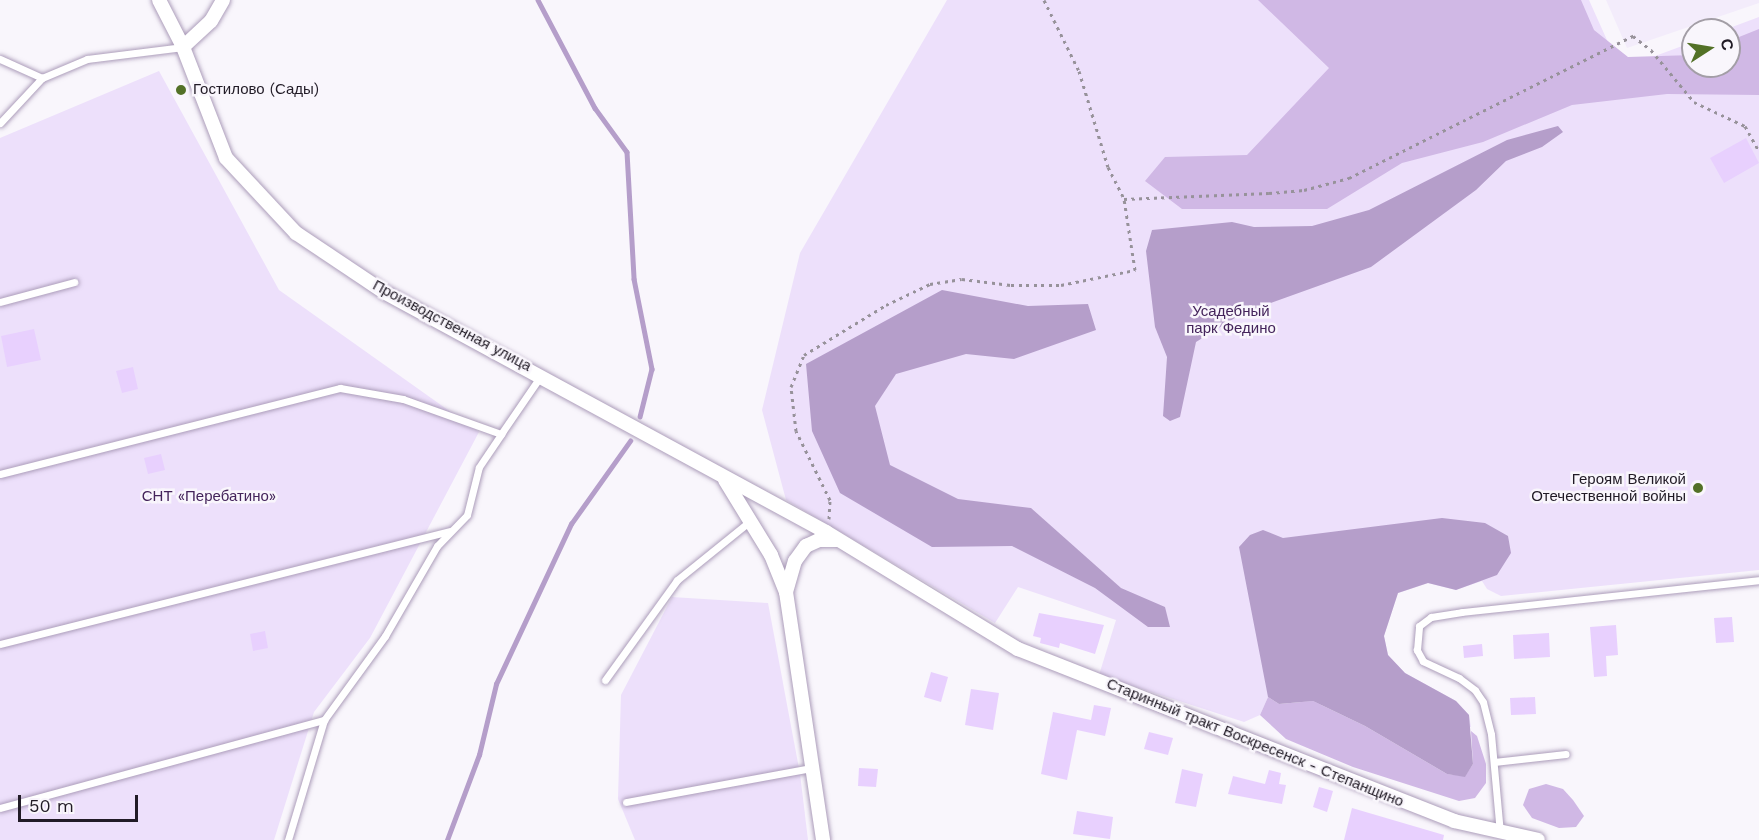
<!DOCTYPE html>
<meta charset="utf-8">
<style>
body{margin:0}
#map{position:relative;width:1759px;height:840px;overflow:hidden;background:#f9f6fc;font-family:"Work Sans",sans-serif}
div>[style]{position:absolute}
.built>*{inset:0;background:#f3ecfb}
.green>*{inset:0;background:#ede0fb}
.forest>*{inset:0;background:#d0b8e5}
.water>*{inset:0;background:#b59eca}
.stream>*{height:4.5px;margin:-2.25px;padding:0 2.25px;transform-origin:2.25px;border-radius:2.25px;background:#b59eca}
.building>*{inset:0;background:#e8d0fe}
.path>*{height:3px;margin-top:-1.5px;transform-origin:0;background:repeating-linear-gradient(90deg,#97929a 0 3px,transparent 0 7.5px)}
.roads{filter:drop-shadow(0 0 2px #ac9dba) drop-shadow(0 0 2px #ac9dba)}
.service>*{height:7px;margin:-3.5px;padding:0 3.5px;transform-origin:3.5px;border-radius:3.5px;background:#fff}
.minor>*{height:14px;margin:-7px;padding:0 7px;transform-origin:7px;border-radius:7px;background:#fff}
.dots>*{width:16px;height:16px;translate:-50% -50%;box-sizing:border-box;border:3px solid #f9f6fc;border-radius:50%}
span{translate:-50% -50%;white-space:nowrap;text-align:center;line-height:1.15;-webkit-text-stroke:5px #f9f6fc;paint-order:stroke}
.poi-label{font-size:15px;color:#211b26}
.left{translate:0 -50%;text-align:left}
.right{translate:-100% -50%;text-align:right}
.park-label{font-size:15px;color:#44245b}
.street-label{font-size:15px;color:#211b26}
.north{position:absolute;left:1681px;top:18px;width:60px;height:60px;box-sizing:border-box;background:#f9f6fc;border:2px solid #a39ea6;border-radius:50%;rotate:78deg;font-size:16px;font-weight:700;line-height:24px;text-align:center;color:#211b26}
.north::after{content:'';display:block;margin:auto;width:21px;height:27px;background:#537127;clip-path:polygon(50% 0,100% 100%,50% 72%,0 100%)}
.scale{position:absolute;left:18px;top:795px;width:120px;height:27px;box-sizing:border-box;border:3px solid #211b26;border-top:0;padding-left:8px;font-size:18px;line-height:21px;white-space:nowrap;color:#211b26;-webkit-text-stroke:4px #f9f6fc;paint-order:stroke}
</style>
<div id="map">
<div class="built">
<i style="clip-path:polygon(1606px 0,1759px 0,1759px 3px,1627px 48px)"></i>
</div>
<div class="green">
<i style="clip-path:polygon(947px 0,1589px 0,1620px 69px,1693px 42px,1693px 66px,1729px 66px,1729px 30px,1724px 30px,1759px 17px,1759px 570px,1501px 596px,1487px 589px,1482px 581px,1456px 590px,1428px 583px,1398px 593px,1384px 636px,1388px 655px,1405px 673px,1456px 701px,1469px 715px,1471px 727px,1268px 697px,1260px 715px,1244px 722px,1099px 675px,1116px 620px,1018px 587px,995px 623px,786px 500px,762px 410px,800px 253px)"></i>
<i style="clip-path:polygon(159px 71px,279px 290px,479px 432px,370px 638px,314px 712px,274px 840px,0 840px,0 138px)"></i>
<i style="clip-path:polygon(672px 597px,768px 603px,800px 774px,808px 840px,635px 840px,618px 799px,621px 695px)"></i>
</div>
<div class="forest">
<i style="clip-path:polygon(1258px 0,1581px 0,1594px 30px,1628px 57px,1693px 55px,1693px 66px,1729px 66px,1729px 41px,1759px 29px,1759px 95px,1667px 94px,1572px 105px,1483px 142px,1402px 163px,1327px 209px,1182px 209px,1145px 181px,1165px 157px,1247px 155px,1329px 68px)"></i>
<i style="clip-path:polygon(1268px 697px,1279px 704px,1313px 701px,1365px 726px,1447px 774px,1465px 776px,1473px 764px,1471px 731px,1477px 736px,1486px 764px,1486px 783px,1475px 798px,1459px 801px,1353px 767px,1286px 739px,1260px 715px)"></i>
<i style="clip-path:polygon(1546px 784px,1563px 789px,1573px 800px,1584px 816px,1576px 827px,1559px 828px,1532px 818px,1523px 805px,1529px 789px)"></i>
</div>
<div class="water">
<i style="clip-path:polygon(1558px 126px,1563px 132px,1542px 147px,1506px 161px,1476px 190px,1371px 267px,1243px 313px,1196px 342px,1180px 417px,1170px 421px,1163px 416px,1167px 357px,1155px 327px,1146px 251px,1152px 230px,1232px 222px,1254px 227px,1312px 226px,1369px 210px,1507px 140px)"></i>
<i style="clip-path:polygon(942px 290px,1028px 306px,1088px 304px,1096px 330px,1014px 359px,966px 354px,896px 374px,875px 406px,890px 465px,958px 499px,1031px 508px,1121px 588px,1165px 607px,1170px 627px,1148px 627px,1095px 588px,1012px 546px,932px 547px,840px 493px,812px 431px,806px 364px)"></i>
<i style="clip-path:polygon(1442px 518px,1485px 523px,1508px 536px,1511px 553px,1497px 575px,1456px 590px,1428px 583px,1398px 593px,1384px 636px,1388px 655px,1405px 673px,1456px 701px,1469px 715px,1473px 764px,1465px 777px,1447px 774px,1365px 726px,1313px 701px,1279px 704px,1268px 697px,1239px 547px,1250px 535px,1263px 530px,1283px 538px)"></i>
</div>
<div class="stream">
<i style="left:538px;top:0;width:122px;rotate:62.2deg"></i>
<i style="left:595px;top:108px;width:54px;rotate:54deg"></i>
<i style="left:627px;top:152px;width:127px;rotate:86.8deg"></i>
<i style="left:634px;top:279px;width:92px;rotate:78.7deg"></i>
<i style="left:652px;top:369px;width:49px;rotate:104deg"></i>
<i style="left:447px;top:840px;width:91px;rotate:-69.4deg"></i>
<i style="left:479px;top:755px;width:73px;rotate:-76.5deg"></i>
<i style="left:496px;top:684px;width:177px;rotate:-64.9deg"></i>
<i style="left:571px;top:524px;width:102px;rotate:-54.6deg"></i>
</div>
<div class="building">
<i style="clip-path:polygon(1746px 138px,1759px 163px,1724px 183px,1710px 158px)"></i>
<i style="clip-path:polygon(34px 329px,41px 360px,7px 367px,1px 336px)"></i>
<i style="clip-path:polygon(133px 367px,138px 389px,122px 393px,116px 371px)"></i>
<i style="clip-path:polygon(161px 454px,165px 470px,148px 474px,144px 458px)"></i>
<i style="clip-path:polygon(1039px 613px,1104px 625px,1095px 654px,1060px 643px,1059px 648px,1040px 643px,1041px 638px,1033px 636px)"></i>
<i style="clip-path:polygon(1732px 617px,1734px 642px,1716px 643px,1714px 618px)"></i>
<i style="clip-path:polygon(1616px 625px,1618px 655px,1606px 656px,1607px 676px,1594px 677px,1590px 627px)"></i>
<i style="clip-path:polygon(265px 631px,268px 648px,253px 651px,250px 634px)"></i>
<i style="clip-path:polygon(1549px 633px,1550px 657px,1514px 659px,1513px 635px)"></i>
<i style="clip-path:polygon(1482px 644px,1483px 656px,1464px 658px,1463px 646px)"></i>
<i style="clip-path:polygon(931px 672px,948px 677px,941px 702px,924px 697px)"></i>
<i style="clip-path:polygon(971px 689px,999px 693px,993px 730px,965px 725px)"></i>
<i style="clip-path:polygon(1535px 697px,1536px 714px,1511px 715px,1510px 698px)"></i>
<i style="clip-path:polygon(1094px 705px,1111px 708px,1105px 736px,1077px 730px,1067px 780px,1041px 774px,1053px 712px,1091px 720px)"></i>
<i style="clip-path:polygon(1149px 732px,1173px 738px,1168px 755px,1144px 749px)"></i>
<i style="clip-path:polygon(859px 768px,878px 769px,876px 787px,858px 786px)"></i>
<i style="clip-path:polygon(1182px 769px,1203px 774px,1196px 807px,1175px 803px)"></i>
<i style="clip-path:polygon(1269px 770px,1281px 773px,1279px 784px,1286px 785px,1282px 804px,1228px 794px,1233px 776px,1265px 784px)"></i>
<i style="clip-path:polygon(1319px 787px,1333px 791px,1327px 812px,1313px 807px)"></i>
<i style="clip-path:polygon(1352px 808px,1444px 835px,1443px 840px,1344px 840px)"></i>
<i style="clip-path:polygon(1077px 811px,1113px 817px,1110px 839px,1073px 834px)"></i>
</div>
<div class="path">
<i style="left:1044px;top:0;width:79px;rotate:63.8deg"></i>
<i style="left:1079px;top:71px;width:100px;rotate:73.2deg"></i>
<i style="left:1108px;top:167px;width:36px;rotate:63deg"></i>
<i style="left:829px;top:519px;width:19px;rotate:-87deg"></i>
<i style="left:830px;top:500px;width:77px;rotate:-116.2deg"></i>
<i style="left:796px;top:431px;width:44px;rotate:-96.5deg"></i>
<i style="left:791px;top:387px;width:35px;rotate:-68deg"></i>
<i style="left:804px;top:355px;width:96px;rotate:-31.4deg"></i>
<i style="left:886px;top:305px;width:49px;rotate:-25.5deg"></i>
<i style="left:930px;top:284px;width:32px;rotate:-9deg"></i>
<i style="left:962px;top:279px;width:49px;rotate:7deg"></i>
<i style="left:1011px;top:285px;width:50px"></i>
<i style="left:1061px;top:285px;width:76px;rotate:-11.5deg"></i>
<i style="left:1135px;top:270px;width:72px;rotate:-98.8deg"></i>
<i style="left:1124px;top:199px;width:145px;rotate:-2.4deg"></i>
<i style="left:1269px;top:193px;width:35px;rotate:-5deg"></i>
<i style="left:1304px;top:190px;width:47px;rotate:-14.9deg"></i>
<i style="left:1349px;top:178px;width:318px;rotate:-26.6deg"></i>
<i style="left:1633px;top:36px;width:23px;rotate:38deg"></i>
<i style="left:1651px;top:50px;width:67px;rotate:50.4deg"></i>
<i style="left:1694px;top:102px;width:56px;rotate:25.2deg"></i>
<i style="left:1745px;top:126px;width:29px;rotate:61deg"></i>
</div>
<div class="roads">
<div class="service">
<i style="left:0;top:59px;width:46px;rotate:24.3deg"></i>
<i style="left:0;top:123px;width:62px;rotate:-47deg"></i>
<i style="left:42px;top:78px;width:49px;rotate:-22.9deg"></i>
<i style="left:87px;top:59px;width:97px;rotate:-7.1deg"></i>
<i style="left:0;top:302px;width:77px;rotate:-15.1deg"></i>
<i style="left:0;top:474px;width:351px;rotate:-14.2deg"></i>
<i style="left:340px;top:388px;width:64px;rotate:9.9deg"></i>
<i style="left:403px;top:399px;width:104px;rotate:19.7deg"></i>
<i style="left:501px;top:434px;width:69px;rotate:-55.6deg"></i>
<i style="left:0;top:644px;width:464px;rotate:-14.1deg"></i>
<i style="left:605px;top:680px;width:123px;rotate:-54.2deg"></i>
<i style="left:677px;top:580px;width:94px;rotate:-38.9deg"></i>
<i style="left:1494px;top:762px;width:72px;rotate:-6.3deg"></i>
<i style="left:626px;top:802px;width:189px;rotate:-10.4deg"></i>
<i style="left:0;top:808px;width:336px;rotate:-15.2deg"></i>
<i style="left:324px;top:720px;width:104px;rotate:-54deg"></i>
<i style="left:385px;top:636px;width:104px;rotate:-60deg"></i>
<i style="left:437px;top:546px;width:43px;rotate:-45.9deg"></i>
<i style="left:467px;top:515px;width:49px;rotate:-76deg"></i>
<i style="left:479px;top:467px;width:40px;rotate:-56deg"></i>
<i style="left:1500px;top:833px;width:99px;rotate:-95.2deg"></i>
<i style="left:1491px;top:734px;width:33px;rotate:-104deg"></i>
<i style="left:1483px;top:702px;width:14px;rotate:-124deg"></i>
<i style="left:1475px;top:690px;width:20px;rotate:-143deg"></i>
<i style="left:1459px;top:678px;width:40px;rotate:-155deg"></i>
<i style="left:1423px;top:661px;width:13px;rotate:-119deg"></i>
<i style="left:1417px;top:650px;width:24px;rotate:-85deg"></i>
<i style="left:1419px;top:626px;width:15px;rotate:-37deg"></i>
<i style="left:1431px;top:617px;width:31px;rotate:-9deg"></i>
<i style="left:1462px;top:612px;width:299px;rotate:-6.1deg"></i>
<i style="left:288px;top:840px;width:125px;rotate:-73.3deg"></i>
</div>
<div class="minor">
<i style="left:159px;top:0;width:53px;rotate:62.9deg"></i>
<i style="left:183px;top:47px;width:119px;rotate:68.8deg"></i>
<i style="left:226px;top:158px;width:103px;rotate:47deg"></i>
<i style="left:296px;top:233px;width:106px;rotate:33.8deg"></i>
<i style="left:384px;top:292px;width:503px;rotate:28.5deg"></i>
<i style="left:826px;top:532px;width:225px;rotate:31.4deg"></i>
<i style="left:1018px;top:649px;width:469px;rotate:21.5deg"></i>
<i style="left:1454px;top:821px;width:86px;rotate:12.7deg"></i>
<i style="left:183px;top:47px;width:38px;rotate:-43deg"></i>
<i style="left:211px;top:21px;width:24px;rotate:-60deg"></i>
<i style="left:725px;top:480px;width:88px;rotate:58.5deg"></i>
<i style="left:771px;top:555px;width:40px;rotate:68deg"></i>
<i style="left:786px;top:592px;width:251px;rotate:81.5deg"></i>
<i style="left:786px;top:592px;width:32px;rotate:-74deg"></i>
<i style="left:795px;top:561px;width:19px;rotate:-54deg"></i>
<i style="left:806px;top:546px;width:14px;rotate:-25deg"></i>
<i style="left:819px;top:540px;width:19px"></i>
</div>
</div>
<div class="dots">
<i style="left:181px;top:90px;background:#537127"></i>
<i style="left:1698px;top:488px;background:#537127"></i>
</div>
<div class="poi-label">
<span class="left" style="left:193px;top:90px">Гостилово (Сады)</span>
<span class="right" style="left:1686px;top:488px">Героям Великой<br>Отечественной войны</span>
</div>
<div class="park-label">
<span style="left:1231px;top:320px">Усадебный<br>парк Федино</span>
<span style="left:209px;top:497px">СНТ «Перебатино»</span>
</div>
<div class="street-label">
<span style="left:452px;top:326px;rotate:28deg">Производственная улица</span>
<span style="left:1255px;top:743px;rotate:22deg">Старинный тракт Воскресенск - Степанщино</span>
</div>
<div class="north">С</div>
<div class="scale">50 m</div>
</div>
